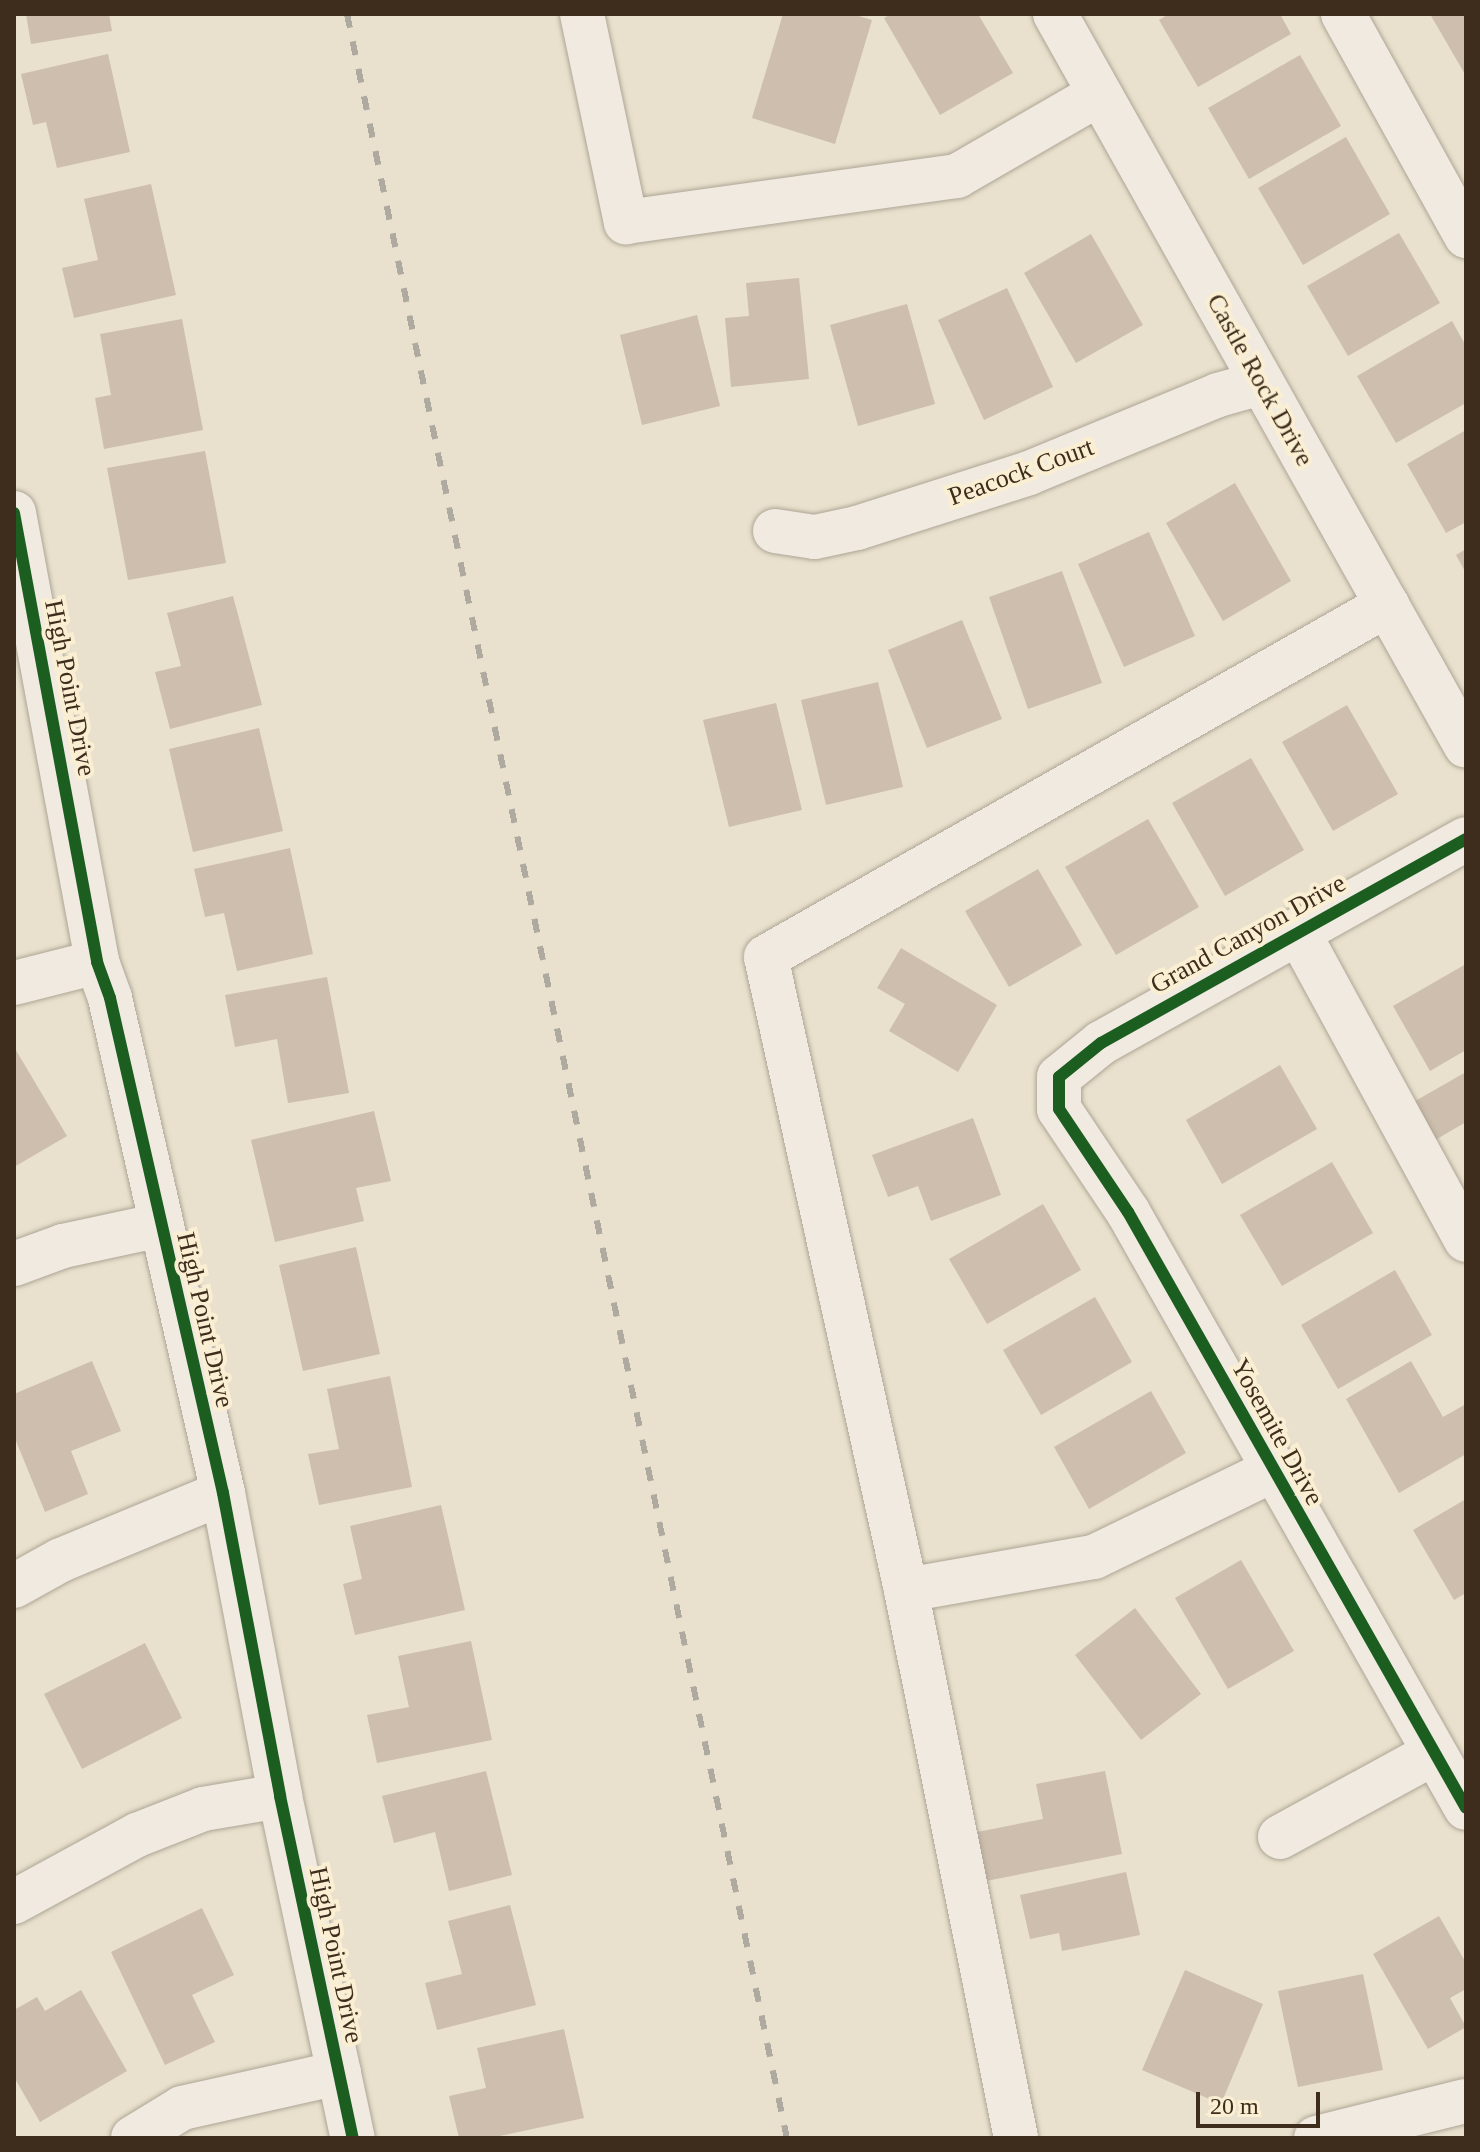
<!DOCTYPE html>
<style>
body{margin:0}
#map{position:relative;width:1480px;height:2152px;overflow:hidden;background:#e9e1cd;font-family:Georgia,serif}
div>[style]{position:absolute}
.building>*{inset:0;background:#cdbead}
.roads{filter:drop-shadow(0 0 2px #aea596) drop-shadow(0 0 2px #aea596)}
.minor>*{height:44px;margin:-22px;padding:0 22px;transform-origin:22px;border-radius:22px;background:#f0eae0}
.rail>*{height:6px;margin-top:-3px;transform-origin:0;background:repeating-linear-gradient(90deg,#afaaa0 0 14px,transparent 0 28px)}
.cycleway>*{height:12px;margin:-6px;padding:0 6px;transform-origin:6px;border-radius:6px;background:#1b5e20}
span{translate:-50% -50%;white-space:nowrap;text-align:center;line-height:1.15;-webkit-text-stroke:8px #faeed3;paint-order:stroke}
.street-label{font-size:26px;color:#3e2d1c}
.frame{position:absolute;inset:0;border:16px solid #3e2d1c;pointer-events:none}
.scale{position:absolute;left:1196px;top:2092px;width:124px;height:36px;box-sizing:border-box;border:4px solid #3e2d1c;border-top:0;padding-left:10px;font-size:24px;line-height:28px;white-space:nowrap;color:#3e2d1c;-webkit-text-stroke:6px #faeed3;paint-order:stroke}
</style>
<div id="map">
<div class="building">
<i style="clip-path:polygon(26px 14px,109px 14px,112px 31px,31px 44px)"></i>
<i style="clip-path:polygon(783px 14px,852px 14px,872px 20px,835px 144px,752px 118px)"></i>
<i style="clip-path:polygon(891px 14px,978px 14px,1013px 73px,940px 115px,884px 18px)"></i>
<i style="clip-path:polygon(1169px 14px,1280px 14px,1291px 34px,1198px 87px,1159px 20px)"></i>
<i style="clip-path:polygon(1430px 14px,1466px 14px,1466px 76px)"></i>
<i style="clip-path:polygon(108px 54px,130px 152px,57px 168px,46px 122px,33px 125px,21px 74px)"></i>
<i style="clip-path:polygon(1300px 55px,1341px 126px,1249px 179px,1208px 108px)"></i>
<i style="clip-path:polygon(1346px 137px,1390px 214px,1303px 265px,1258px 188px)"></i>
<i style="clip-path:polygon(151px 184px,176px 295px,74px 318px,62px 268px,98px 260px,84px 199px)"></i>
<i style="clip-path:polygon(1399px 233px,1440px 303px,1348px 356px,1307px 286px)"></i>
<i style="clip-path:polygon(1091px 234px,1143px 325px,1076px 363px,1024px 273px)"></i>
<i style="clip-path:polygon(799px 278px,809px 379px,731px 387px,725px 318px,749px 316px,746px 283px)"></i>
<i style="clip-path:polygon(1007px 288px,1053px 387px,984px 420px,938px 320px)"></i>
<i style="clip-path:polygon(907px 304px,935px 404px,858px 426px,830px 325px)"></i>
<i style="clip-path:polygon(697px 315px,720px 406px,642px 425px,620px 335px)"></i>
<i style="clip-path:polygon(182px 319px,203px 430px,104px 449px,95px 398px,111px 395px,100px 334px)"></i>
<i style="clip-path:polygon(1452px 321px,1466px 346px,1466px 403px,1396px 443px,1357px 376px)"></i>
<i style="clip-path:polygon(1466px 430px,1466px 522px,1446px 533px,1407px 464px)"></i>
<i style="clip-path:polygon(205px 451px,226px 563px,128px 580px,107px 468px)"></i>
<i style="clip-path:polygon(1235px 483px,1291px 581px,1223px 621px,1166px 523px)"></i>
<i style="clip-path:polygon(1149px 532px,1195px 636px,1124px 667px,1078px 564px)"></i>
<i style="clip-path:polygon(1466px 549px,1466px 573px,1456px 555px)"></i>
<i style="clip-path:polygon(1062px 571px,1102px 683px,1028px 709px,989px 597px)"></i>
<i style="clip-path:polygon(233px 596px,262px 705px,170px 729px,155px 672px,181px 666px,167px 613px)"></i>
<i style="clip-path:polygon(962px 620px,1002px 719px,927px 748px,888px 650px)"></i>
<i style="clip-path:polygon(878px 682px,903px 787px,826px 805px,801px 700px)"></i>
<i style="clip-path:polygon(776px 703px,802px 810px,729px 827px,703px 720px)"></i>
<i style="clip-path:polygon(1347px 705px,1398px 794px,1333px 831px,1282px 742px)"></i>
<i style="clip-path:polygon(259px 728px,283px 831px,193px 852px,169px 749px)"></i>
<i style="clip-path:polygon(1251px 758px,1304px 850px,1225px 896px,1172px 803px)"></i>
<i style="clip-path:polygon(1148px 819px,1199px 907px,1116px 955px,1065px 867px)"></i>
<i style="clip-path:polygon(290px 848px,313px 954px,237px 971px,224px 913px,205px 917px,194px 869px)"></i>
<i style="clip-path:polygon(1038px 869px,1082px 945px,1009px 987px,965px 911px)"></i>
<i style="clip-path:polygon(901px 948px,997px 1005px,958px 1072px,889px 1031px,905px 1004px,877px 988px)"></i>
<i style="clip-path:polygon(1466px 964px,1466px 1050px,1430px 1071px,1393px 1006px)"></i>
<i style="clip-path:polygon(327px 977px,349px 1093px,288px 1103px,277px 1039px,235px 1047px,225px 995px)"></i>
<i style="clip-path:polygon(14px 1047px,67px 1136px,14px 1167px)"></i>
<i style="clip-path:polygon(1280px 1065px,1317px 1129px,1222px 1184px,1186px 1120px)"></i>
<i style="clip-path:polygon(1466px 1072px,1466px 1122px,1425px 1146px,1403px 1108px)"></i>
<i style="clip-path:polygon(374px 1111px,391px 1181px,356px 1188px,364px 1221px,275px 1242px,251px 1140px)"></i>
<i style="clip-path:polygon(973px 1118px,1001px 1195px,931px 1221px,918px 1186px,888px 1197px,872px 1155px)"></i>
<i style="clip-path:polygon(1332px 1162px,1373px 1233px,1282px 1286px,1240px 1215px)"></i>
<i style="clip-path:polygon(1043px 1204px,1081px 1270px,987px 1324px,949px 1259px)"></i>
<i style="clip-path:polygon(356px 1247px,380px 1354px,303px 1371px,279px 1265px)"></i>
<i style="clip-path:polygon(1395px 1270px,1432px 1335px,1338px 1389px,1301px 1325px)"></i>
<i style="clip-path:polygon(1095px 1297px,1132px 1362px,1041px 1415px,1003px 1350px)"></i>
<i style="clip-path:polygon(92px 1361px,121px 1431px,71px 1451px,88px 1494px,45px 1512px,14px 1436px,14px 1394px)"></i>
<i style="clip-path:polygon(1411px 1361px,1443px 1417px,1466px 1404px,1466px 1454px,1399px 1493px,1346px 1399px)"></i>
<i style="clip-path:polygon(390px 1376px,412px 1487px,319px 1505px,308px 1454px,339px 1449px,327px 1389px)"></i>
<i style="clip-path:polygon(1151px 1391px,1186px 1453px,1089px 1509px,1054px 1447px)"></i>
<i style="clip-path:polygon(1466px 1499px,1466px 1593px,1454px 1600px,1413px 1530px)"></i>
<i style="clip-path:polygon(441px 1505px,465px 1610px,355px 1635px,343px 1584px,362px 1579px,350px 1526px)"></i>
<i style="clip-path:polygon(1241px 1560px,1294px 1651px,1228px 1689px,1175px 1598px)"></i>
<i style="clip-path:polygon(1135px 1608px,1201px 1694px,1141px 1740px,1075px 1655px)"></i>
<i style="clip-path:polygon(471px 1641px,492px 1740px,377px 1763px,367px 1715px,409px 1707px,398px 1656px)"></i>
<i style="clip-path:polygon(145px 1643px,182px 1718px,82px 1769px,44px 1694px)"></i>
<i style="clip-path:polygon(486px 1771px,512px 1875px,449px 1891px,435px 1832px,394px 1843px,382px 1796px)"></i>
<i style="clip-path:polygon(1105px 1771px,1122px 1854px,976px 1883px,967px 1834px,1043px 1819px,1036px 1784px)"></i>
<i style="clip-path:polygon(1126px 1872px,1140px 1935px,1062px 1951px,1059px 1933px,1030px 1939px,1020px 1895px)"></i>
<i style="clip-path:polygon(510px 1905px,536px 2005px,437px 2030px,425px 1983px,462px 1974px,448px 1921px)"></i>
<i style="clip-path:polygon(202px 1908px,234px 1975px,192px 1995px,215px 2042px,165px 2065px,111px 1952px)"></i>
<i style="clip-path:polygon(1439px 1916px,1466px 1963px,1466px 1989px,1450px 1998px,1466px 2027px,1428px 2049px,1373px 1954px)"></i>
<i style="clip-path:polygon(1185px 1970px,1263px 2004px,1221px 2104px,1142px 2070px)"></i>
<i style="clip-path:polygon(1363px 1974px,1383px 2070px,1298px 2087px,1278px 1991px)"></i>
<i style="clip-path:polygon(81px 1990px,127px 2071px,40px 2122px,14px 2077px,14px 2010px,37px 1997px,45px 2011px)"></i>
<i style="clip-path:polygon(564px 2029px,584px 2118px,490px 2138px,459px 2138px,449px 2096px,486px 2088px,477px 2048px)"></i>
</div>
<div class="roads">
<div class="minor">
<i style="left:582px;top:14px;width:213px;rotate:78.1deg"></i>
<i style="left:626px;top:222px;width:334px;rotate:-7.9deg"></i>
<i style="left:957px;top:176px;width:164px;rotate:-30deg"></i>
<i style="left:1055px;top:14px;width:839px;rotate:60.69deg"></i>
<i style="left:1343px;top:14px;width:254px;rotate:61deg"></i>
<i style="left:14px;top:513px;width:457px;rotate:79.5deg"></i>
<i style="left:97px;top:962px;width:38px;rotate:70deg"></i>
<i style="left:110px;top:998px;width:508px;rotate:77.14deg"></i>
<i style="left:223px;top:1493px;width:308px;rotate:79.3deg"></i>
<i style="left:280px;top:1796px;width:350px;rotate:78deg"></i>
<i style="left:775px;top:531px;width:40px;rotate:8.5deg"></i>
<i style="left:815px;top:537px;width:43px;rotate:-12.1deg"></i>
<i style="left:857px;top:528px;width:181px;rotate:-17.7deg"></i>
<i style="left:1029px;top:473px;width:204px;rotate:-22.4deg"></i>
<i style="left:1218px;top:395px;width:45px;rotate:-15.6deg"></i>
<i style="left:1466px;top:839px;width:418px;rotate:150.8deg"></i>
<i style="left:1101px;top:1043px;width:54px;rotate:141deg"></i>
<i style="left:1059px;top:1077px;width:32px;rotate:90deg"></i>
<i style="left:1059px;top:1109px;width:124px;rotate:56.2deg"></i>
<i style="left:1128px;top:1212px;width:685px;rotate:60.44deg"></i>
<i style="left:1297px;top:930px;width:353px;rotate:61.4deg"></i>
<i style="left:14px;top:983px;width:86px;rotate:-14.2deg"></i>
<i style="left:14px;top:1264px;width:52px;rotate:-20.2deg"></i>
<i style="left:63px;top:1246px;width:100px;rotate:-12.1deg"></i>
<i style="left:14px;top:1586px;width:54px;rotate:-29deg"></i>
<i style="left:61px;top:1560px;width:175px;rotate:-22.5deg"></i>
<i style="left:906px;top:1590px;width:191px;rotate:-10deg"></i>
<i style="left:1094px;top:1557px;width:199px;rotate:-25.9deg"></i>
<i style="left:1280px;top:1837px;width:173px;rotate:-28.6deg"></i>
<i style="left:14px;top:1902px;width:140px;rotate:-28.6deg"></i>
<i style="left:137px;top:1835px;width:71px;rotate:-21.5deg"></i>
<i style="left:203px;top:1809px;width:78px;rotate:-9.6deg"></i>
<i style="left:133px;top:2138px;width:57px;rotate:-31.5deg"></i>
<i style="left:182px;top:2108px;width:161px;rotate:-12.6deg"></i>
<i style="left:1016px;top:2138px;width:559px;rotate:-101.35deg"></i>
<i style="left:906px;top:1590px;width:648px;rotate:-102.47deg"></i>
<i style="left:766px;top:957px;width:714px;rotate:-29.55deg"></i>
<i style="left:1316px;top:2138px;width:154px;rotate:-13.9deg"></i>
</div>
</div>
<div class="rail">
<i style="left:347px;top:14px;width:2169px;rotate:78.3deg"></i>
</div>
<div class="cycleway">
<i style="left:14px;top:513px;width:457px;rotate:79.5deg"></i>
<i style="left:97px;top:962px;width:38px;rotate:70deg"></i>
<i style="left:110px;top:998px;width:508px;rotate:77.14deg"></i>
<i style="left:223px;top:1493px;width:308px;rotate:79.3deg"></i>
<i style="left:280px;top:1796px;width:350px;rotate:78deg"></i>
<i style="left:1466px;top:839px;width:418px;rotate:150.8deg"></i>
<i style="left:1101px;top:1043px;width:54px;rotate:141deg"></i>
<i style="left:1059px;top:1077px;width:32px;rotate:90deg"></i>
<i style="left:1059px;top:1109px;width:124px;rotate:56.2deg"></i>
<i style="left:1128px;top:1212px;width:685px;rotate:60.44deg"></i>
</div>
<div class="street-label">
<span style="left:1260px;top:380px;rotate:61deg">Castle Rock Drive</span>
<span style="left:1021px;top:472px;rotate:-20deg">Peacock Court</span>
<span style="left:70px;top:688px;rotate:79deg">High Point Drive</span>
<span style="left:1248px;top:934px;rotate:-29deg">Grand Canyon Drive</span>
<span style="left:205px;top:1320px;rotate:77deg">High Point Drive</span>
<span style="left:1277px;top:1432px;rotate:61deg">Yosemite Drive</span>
<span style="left:336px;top:1955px;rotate:78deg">High Point Drive</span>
</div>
<div class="frame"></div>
<div class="scale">20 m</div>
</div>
